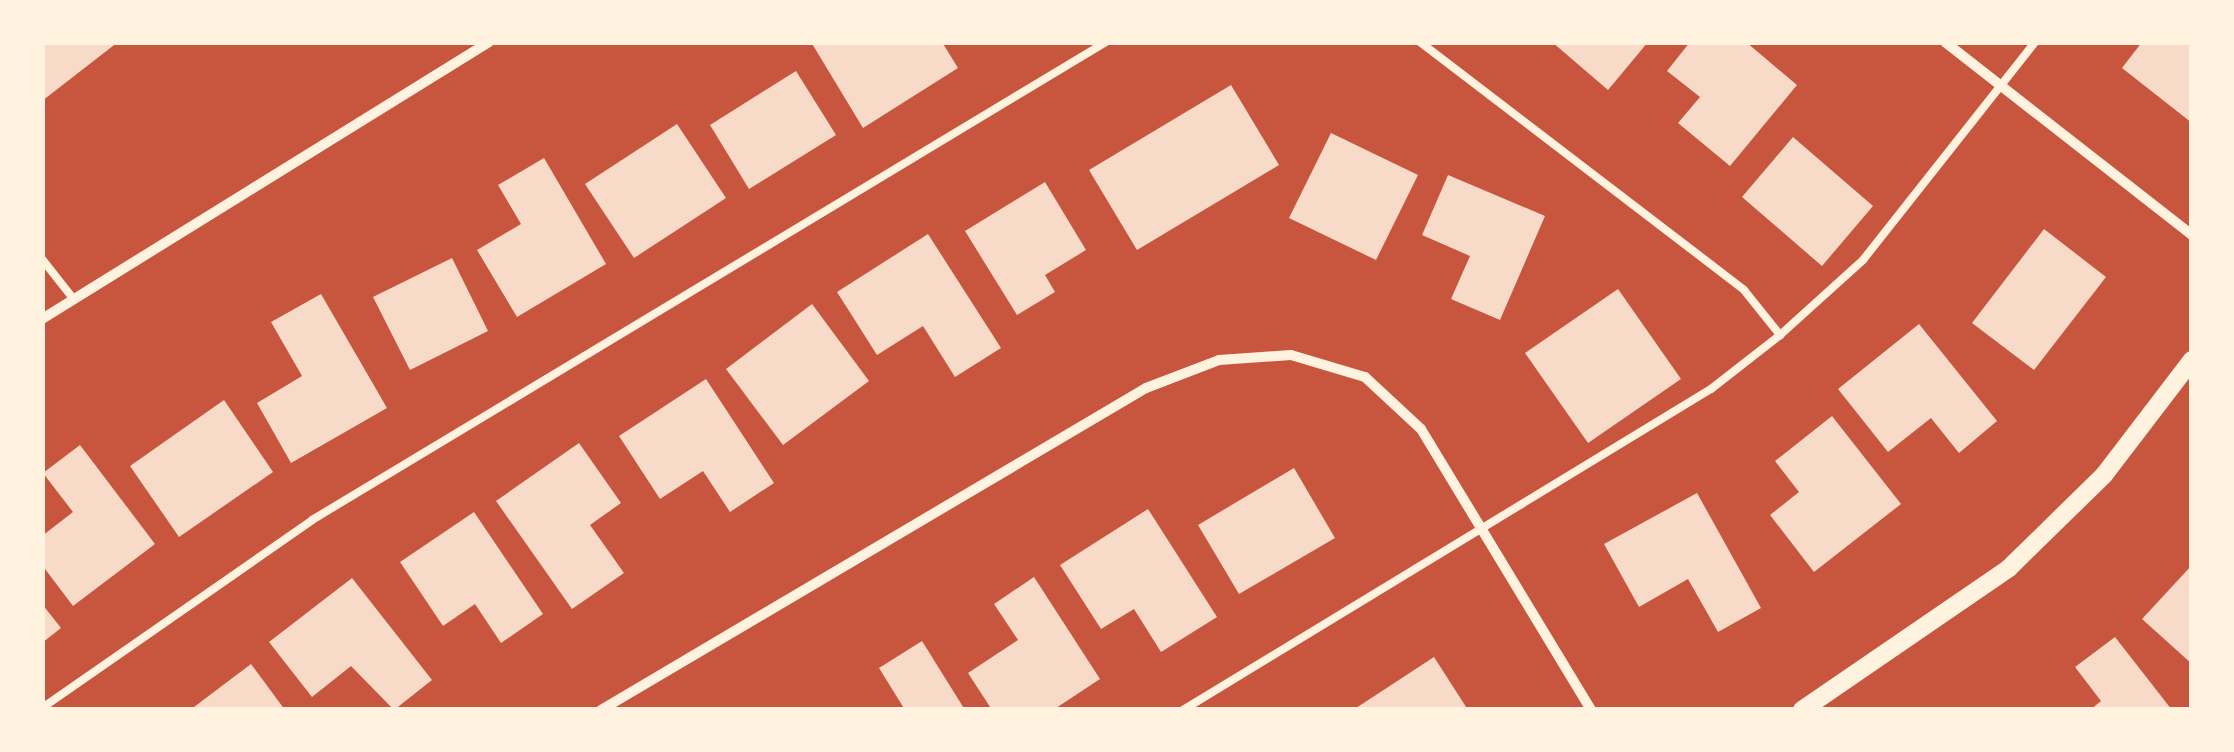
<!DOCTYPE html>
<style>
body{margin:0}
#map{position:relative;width:2234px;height:752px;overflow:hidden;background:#c8553d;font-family:"PT Sans Narrow",sans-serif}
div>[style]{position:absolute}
.building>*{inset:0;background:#f7dbc8}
.service>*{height:8px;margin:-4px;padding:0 4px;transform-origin:4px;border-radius:4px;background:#fff3e0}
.minor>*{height:10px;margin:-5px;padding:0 5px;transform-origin:5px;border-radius:5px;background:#fff3e0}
.tertiary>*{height:18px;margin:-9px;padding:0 9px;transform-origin:9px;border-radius:9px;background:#fff3e0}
span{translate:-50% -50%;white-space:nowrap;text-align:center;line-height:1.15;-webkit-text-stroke:10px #fff3e0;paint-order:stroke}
.frame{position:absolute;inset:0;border:45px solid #fff3e0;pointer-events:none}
</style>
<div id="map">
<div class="building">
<i style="clip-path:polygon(42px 42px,118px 42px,42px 101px)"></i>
<i style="clip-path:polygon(811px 42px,942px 42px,958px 68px,863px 128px)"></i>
<i style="clip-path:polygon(1552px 42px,1648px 42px,1608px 90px)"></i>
<i style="clip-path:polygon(1690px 42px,1746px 42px,1797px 85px,1730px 166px,1678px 123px,1700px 97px,1667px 71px)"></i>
<i style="clip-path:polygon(2142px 42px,2192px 42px,2192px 123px,2122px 68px)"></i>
<i style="clip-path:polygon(796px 71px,836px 135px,749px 189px,710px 125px)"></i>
<i style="clip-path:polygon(1231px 85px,1279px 165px,1137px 250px,1089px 170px)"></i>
<i style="clip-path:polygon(677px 124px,726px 198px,634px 258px,585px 184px)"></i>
<i style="clip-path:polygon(1331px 133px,1418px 175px,1376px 260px,1289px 218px)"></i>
<i style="clip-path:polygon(1793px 137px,1873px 206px,1822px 266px,1742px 197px)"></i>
<i style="clip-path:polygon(544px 158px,606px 264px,517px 317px,477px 250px,521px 224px,498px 185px)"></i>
<i style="clip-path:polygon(1448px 175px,1545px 216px,1500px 320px,1451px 299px,1470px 256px,1422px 235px)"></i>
<i style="clip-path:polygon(1045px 182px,1086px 250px,1045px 275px,1055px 292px,1017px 315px,965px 231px)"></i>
<i style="clip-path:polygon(2044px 229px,2106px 277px,2034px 370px,1972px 323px)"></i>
<i style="clip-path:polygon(928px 234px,1001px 348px,955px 377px,923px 326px,877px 355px,837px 292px)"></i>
<i style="clip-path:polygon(452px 258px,488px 331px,410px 370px,373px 297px)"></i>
<i style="clip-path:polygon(1618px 289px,1681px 379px,1588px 443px,1525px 353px)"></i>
<i style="clip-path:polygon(321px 294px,387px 408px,291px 463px,257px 403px,302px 376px,271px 322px)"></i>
<i style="clip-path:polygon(812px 304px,869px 381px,783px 445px,726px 369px)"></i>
<i style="clip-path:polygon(1919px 324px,1997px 421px,1959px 453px,1931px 418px,1888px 452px,1838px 389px)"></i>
<i style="clip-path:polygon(706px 379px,774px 483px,730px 512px,703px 471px,660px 499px,619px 436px)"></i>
<i style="clip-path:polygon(224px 400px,273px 472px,179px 537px,130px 466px)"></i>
<i style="clip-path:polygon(1832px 416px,1901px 504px,1814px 572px,1770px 515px,1799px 492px,1775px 461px)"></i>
<i style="clip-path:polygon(579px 443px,621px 503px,590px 525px,624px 573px,572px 609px,496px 501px)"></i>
<i style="clip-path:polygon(80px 445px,155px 544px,73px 606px,42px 565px,42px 536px,73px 512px,43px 473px)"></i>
<i style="clip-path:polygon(1294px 468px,1335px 538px,1239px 594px,1198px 525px)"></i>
<i style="clip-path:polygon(1697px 493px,1761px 608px,1718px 632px,1688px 579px,1639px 607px,1604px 544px)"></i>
<i style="clip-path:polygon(1148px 509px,1217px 617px,1161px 652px,1134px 609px,1101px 629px,1060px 565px)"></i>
<i style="clip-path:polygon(474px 512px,543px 614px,501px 643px,475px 604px,443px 626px,400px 562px)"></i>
<i style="clip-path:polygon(2192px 565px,2192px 664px,2142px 619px)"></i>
<i style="clip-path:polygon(1034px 577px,1100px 679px,1053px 710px,992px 710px,968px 673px,1018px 640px,994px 604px)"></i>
<i style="clip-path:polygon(352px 578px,432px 680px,394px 710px,351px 666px,312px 697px,269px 642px)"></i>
<i style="clip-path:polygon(42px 604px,61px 628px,42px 643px)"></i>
<i style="clip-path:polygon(2115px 637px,2172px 710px,2090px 710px,2101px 701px,2075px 667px)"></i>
<i style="clip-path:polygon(922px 641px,965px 710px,905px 710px,879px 668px)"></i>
<i style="clip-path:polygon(1434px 657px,1468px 710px,1353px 710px)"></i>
<i style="clip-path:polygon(251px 664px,285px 710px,190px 710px)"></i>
</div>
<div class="service">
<i style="left:1420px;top:42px;width:408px;rotate:37.4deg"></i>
<i style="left:1744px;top:290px;width:58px;rotate:51.3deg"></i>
<i style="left:42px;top:259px;width:48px;rotate:51.7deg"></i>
<i style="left:42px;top:708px;width:329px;rotate:-34.8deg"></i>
<i style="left:312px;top:520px;width:927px;rotate:-31.05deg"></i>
<i style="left:1183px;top:710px;width:618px;rotate:-31.3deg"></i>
<i style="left:1711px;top:389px;width:88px;rotate:-38deg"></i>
<i style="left:1780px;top:335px;width:112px;rotate:-42.1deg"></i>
<i style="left:1863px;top:260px;width:278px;rotate:-51.7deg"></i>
</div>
<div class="minor">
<i style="left:1945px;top:42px;width:313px;rotate:38deg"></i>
<i style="left:42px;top:319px;width:526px;rotate:-31.79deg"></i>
<i style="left:601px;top:710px;width:633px;rotate:-30.58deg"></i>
<i style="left:1146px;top:388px;width:78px;rotate:-21deg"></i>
<i style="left:1219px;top:360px;width:72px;rotate:-4deg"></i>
<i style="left:1291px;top:355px;width:77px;rotate:16.6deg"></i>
<i style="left:1365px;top:377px;width:76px;rotate:42.9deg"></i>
<i style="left:1421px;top:429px;width:328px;rotate:58.8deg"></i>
</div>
<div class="tertiary">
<i style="left:1802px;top:710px;width:251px;rotate:-34.4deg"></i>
<i style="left:2009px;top:568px;width:133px;rotate:-44.4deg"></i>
<i style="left:2104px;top:475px;width:145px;rotate:-52.6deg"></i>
</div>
<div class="frame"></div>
</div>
